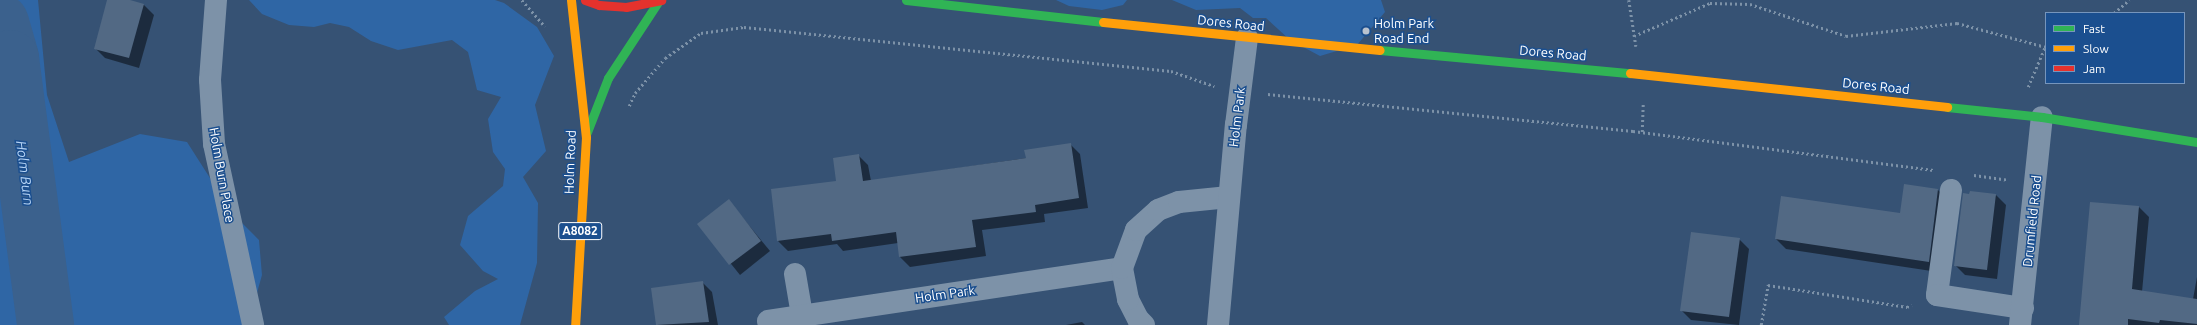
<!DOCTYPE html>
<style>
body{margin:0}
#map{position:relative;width:2197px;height:325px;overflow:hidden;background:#365274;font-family:Ubuntu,sans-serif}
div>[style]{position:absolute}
.green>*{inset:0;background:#2f66a5}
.shadow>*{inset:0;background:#0007}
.river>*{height:57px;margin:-28.5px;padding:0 28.5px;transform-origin:28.5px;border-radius:28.5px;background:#3b618d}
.building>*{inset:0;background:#526984}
.path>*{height:2.5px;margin-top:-1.25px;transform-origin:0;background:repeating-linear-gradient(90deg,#7d92a8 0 2px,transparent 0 5px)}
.street>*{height:22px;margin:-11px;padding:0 11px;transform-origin:11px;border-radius:11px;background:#7d92a8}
.fast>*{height:9px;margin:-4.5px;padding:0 4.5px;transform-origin:4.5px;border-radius:4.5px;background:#30b455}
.slow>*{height:9px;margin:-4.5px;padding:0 4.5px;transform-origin:4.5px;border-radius:4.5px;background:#ff9f0a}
.jam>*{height:9px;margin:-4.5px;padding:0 4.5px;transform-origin:4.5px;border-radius:4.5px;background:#e5322d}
.dots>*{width:11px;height:11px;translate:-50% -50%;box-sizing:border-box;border:2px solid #1b4f8f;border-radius:50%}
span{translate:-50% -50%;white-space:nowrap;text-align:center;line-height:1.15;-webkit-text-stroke:3px #1b4f8f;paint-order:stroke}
.shield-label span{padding:1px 3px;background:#1b4f8f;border:1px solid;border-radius:3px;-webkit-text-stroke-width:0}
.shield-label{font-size:12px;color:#fff;font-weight:700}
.street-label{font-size:13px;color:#fff}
.poi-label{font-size:13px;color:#fff}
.left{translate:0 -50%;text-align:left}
.water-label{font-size:14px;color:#b5d3f5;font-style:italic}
.legend{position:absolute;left:2045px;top:12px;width:140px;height:72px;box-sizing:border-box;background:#1b4f8f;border:1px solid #7695bc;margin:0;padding:5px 7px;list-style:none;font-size:12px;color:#fff}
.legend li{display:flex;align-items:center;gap:8px;height:20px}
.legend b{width:20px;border:1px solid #7695bc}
</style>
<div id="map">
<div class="green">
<i style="clip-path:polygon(0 0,38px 0,47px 95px,69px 162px,140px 134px,187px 142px,233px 214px,259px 240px,262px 275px,248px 325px,0 325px)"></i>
<i style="clip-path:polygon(249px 0,495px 0,504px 3px,537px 27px,554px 56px,535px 105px,546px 151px,523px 177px,538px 203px,537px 263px,520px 325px,449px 325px,444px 317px,475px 291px,498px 279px,483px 271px,460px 245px,468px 216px,503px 186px,505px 169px,493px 152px,488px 119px,501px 97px,477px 90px,468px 52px,452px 40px,398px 50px,371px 41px,349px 27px,330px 23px,314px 27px,289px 25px,262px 14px)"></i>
<i style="clip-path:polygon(1056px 0,1127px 0,1123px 5px,1102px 10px,1069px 6px)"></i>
<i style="clip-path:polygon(1172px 0,1381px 0,1385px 12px,1357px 45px,1320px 56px,1290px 40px,1266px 18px,1253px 18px,1240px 8px,1196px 10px)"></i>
</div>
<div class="shadow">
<i style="clip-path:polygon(109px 0,126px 0,144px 5px,154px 15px,139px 68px,105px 58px,95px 48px)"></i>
<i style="clip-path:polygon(1070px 144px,1080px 154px,1088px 208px,1044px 214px,1045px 222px,982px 230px,986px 256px,910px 267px,900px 257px,898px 243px,843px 251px,837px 244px,788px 251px,778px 241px,837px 182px,858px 155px,868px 165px,871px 181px,1027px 158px)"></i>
<i style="clip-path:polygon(1905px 185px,1938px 190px,1948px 200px,1938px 272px,1786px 249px,1776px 239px,1901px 214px)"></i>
<i style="clip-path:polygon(1996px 195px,2006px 205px,1997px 279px,1965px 275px,1955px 265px)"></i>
<i style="clip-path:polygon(729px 201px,770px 251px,740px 275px,699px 224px)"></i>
<i style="clip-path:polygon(2139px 207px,2149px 217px,2142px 292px,2193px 299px,2197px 277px,2197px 325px,2081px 325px)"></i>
<i style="clip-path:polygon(1739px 239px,1749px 249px,1739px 325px,1691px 320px,1681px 310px)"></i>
<i style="clip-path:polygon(702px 282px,712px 292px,718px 325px,658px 325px,653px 289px)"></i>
<i style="clip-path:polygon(1082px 322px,1085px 325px,1066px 325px)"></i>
</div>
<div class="river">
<i style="left:0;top:22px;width:37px;rotate:74deg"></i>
<i style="left:10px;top:58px;width:269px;rotate:82.5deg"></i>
</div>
<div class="building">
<i style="clip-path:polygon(107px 0,130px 0,144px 4px,129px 58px,94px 49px)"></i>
<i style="clip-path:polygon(1071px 143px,1079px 198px,1035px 205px,1036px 212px,972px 220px,976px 247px,899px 257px,896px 232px,832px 241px,831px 234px,777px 241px,771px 189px,836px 181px,833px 158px,859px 154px,863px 181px,1026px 158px,1024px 150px)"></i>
<i style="clip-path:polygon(1904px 184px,1938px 189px,1929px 262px,1775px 239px,1781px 196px,1900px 213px)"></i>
<i style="clip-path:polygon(1970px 191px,1996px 194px,1987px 270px,1954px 266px,1963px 193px,1969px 194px)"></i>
<i style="clip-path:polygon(729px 199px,761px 241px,729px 265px,697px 224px)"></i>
<i style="clip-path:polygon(2090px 202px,2139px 206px,2132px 289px,2197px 299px,2197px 324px,2160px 320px,2159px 323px,2128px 319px,2128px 325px,2079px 325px)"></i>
<i style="clip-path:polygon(1691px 232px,1740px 238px,1729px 317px,1680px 311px)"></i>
<i style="clip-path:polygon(703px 281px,709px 322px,656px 325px,651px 288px)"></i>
</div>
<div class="path">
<i style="left:522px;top:0;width:35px;rotate:49deg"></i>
<i style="left:1629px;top:0;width:47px;rotate:81.3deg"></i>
<i style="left:2114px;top:13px;width:20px;rotate:-41deg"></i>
<i style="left:1634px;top:36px;width:83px;rotate:-23.5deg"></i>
<i style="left:1710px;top:3px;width:40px;rotate:1.4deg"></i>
<i style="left:1750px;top:4px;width:101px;rotate:18.4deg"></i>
<i style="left:1846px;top:36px;width:112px;rotate:-6.7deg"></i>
<i style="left:1957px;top:23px;width:92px;rotate:15.1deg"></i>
<i style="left:2028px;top:87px;width:43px;rotate:-67deg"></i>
<i style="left:1268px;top:94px;width:367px;rotate:5.8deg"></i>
<i style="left:1633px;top:131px;width:303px;rotate:7.4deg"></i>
<i style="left:629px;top:106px;width:14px;rotate:-65deg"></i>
<i style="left:635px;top:93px;width:46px;rotate:-49.4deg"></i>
<i style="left:665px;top:58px;width:44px;rotate:-34.8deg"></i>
<i style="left:701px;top:33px;width:43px;rotate:-7.9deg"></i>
<i style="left:744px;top:27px;width:429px;rotate:5.9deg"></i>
<i style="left:1171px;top:71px;width:46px;rotate:19.2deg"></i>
<i style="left:1642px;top:132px;width:30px;rotate:-88deg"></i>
<i style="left:1974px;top:175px;width:34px;rotate:8deg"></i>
<i style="left:1761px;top:325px;width:41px;rotate:-80.1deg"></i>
<i style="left:1768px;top:285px;width:141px;rotate:9deg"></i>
<i style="left:1907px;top:307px;width:5px;rotate:-22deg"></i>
</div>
<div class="street">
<i style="left:216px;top:0;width:80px;rotate:94.3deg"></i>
<i style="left:210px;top:80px;width:64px;rotate:86.4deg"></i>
<i style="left:214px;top:144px;width:185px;rotate:77.8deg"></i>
<i style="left:1951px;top:190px;width:106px;rotate:97.6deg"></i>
<i style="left:1937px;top:295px;width:87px;rotate:8.6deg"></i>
<i style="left:795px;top:274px;width:42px;rotate:80.3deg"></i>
<i style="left:768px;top:321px;width:358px;rotate:-8.5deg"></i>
<i style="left:1144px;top:325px;width:8px;rotate:-135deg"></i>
<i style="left:1138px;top:319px;width:22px;rotate:-117deg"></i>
<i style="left:1128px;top:299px;width:32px;rotate:-101deg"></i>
<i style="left:1122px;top:268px;width:40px;rotate:-69.8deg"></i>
<i style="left:1136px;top:230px;width:30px;rotate:-42deg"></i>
<i style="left:1158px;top:210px;width:22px;rotate:-21deg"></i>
<i style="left:1179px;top:202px;width:50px;rotate:-5.7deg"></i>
<i style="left:1218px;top:325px;width:201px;rotate:-84.9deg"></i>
<i style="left:1236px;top:125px;width:88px;rotate:-82.8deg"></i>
<i style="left:2020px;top:325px;width:209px;rotate:-84deg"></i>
</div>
<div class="fast">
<i style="left:906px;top:0;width:198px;rotate:6.4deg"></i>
<i style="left:1380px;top:50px;width:251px;rotate:5.3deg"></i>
<i style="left:1947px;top:107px;width:96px;rotate:6deg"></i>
<i style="left:2042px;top:117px;width:157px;rotate:9.2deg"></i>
<i style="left:587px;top:132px;width:58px;rotate:-68.7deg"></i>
<i style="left:608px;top:78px;width:91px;rotate:-56.7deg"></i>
</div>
<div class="slow">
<i style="left:571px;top:0;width:138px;rotate:83.8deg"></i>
<i style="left:586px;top:137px;width:188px;rotate:93.3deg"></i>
<i style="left:1103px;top:22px;width:278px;rotate:5.8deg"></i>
<i style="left:1630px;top:73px;width:319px;rotate:6.1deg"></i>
</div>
<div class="jam">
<i style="left:585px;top:0;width:15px;rotate:20deg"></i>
<i style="left:599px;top:5px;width:27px;rotate:4deg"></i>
<i style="left:626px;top:7px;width:36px;rotate:-11deg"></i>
</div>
<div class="dots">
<i style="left:1366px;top:31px;background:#b9c2ce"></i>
</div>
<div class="shield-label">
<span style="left:580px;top:231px">A8082</span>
</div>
<div class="street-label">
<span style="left:1231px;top:23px;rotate:6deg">Dores Road</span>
<span style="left:1553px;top:53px;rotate:5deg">Dores Road</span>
<span style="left:1876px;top:86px;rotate:6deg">Dores Road</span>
<span style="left:1237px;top:117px;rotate:-83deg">Holm Park</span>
<span style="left:570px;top:162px;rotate:-88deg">Holm Road</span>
<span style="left:222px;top:175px;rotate:80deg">Holm Burn Place</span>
<span style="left:2032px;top:221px;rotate:-84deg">Drumfield Road</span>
<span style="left:945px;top:294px;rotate:-8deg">Holm Park</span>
</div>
<div class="poi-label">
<span class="left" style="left:1374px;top:31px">Holm Park<br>Road End</span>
</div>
<div class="water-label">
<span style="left:25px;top:173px;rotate:83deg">Holm Burn</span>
</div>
<ul class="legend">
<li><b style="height:5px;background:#30b455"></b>Fast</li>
<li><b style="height:5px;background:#ff9f0a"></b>Slow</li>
<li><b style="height:5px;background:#e5322d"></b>Jam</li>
</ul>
</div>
